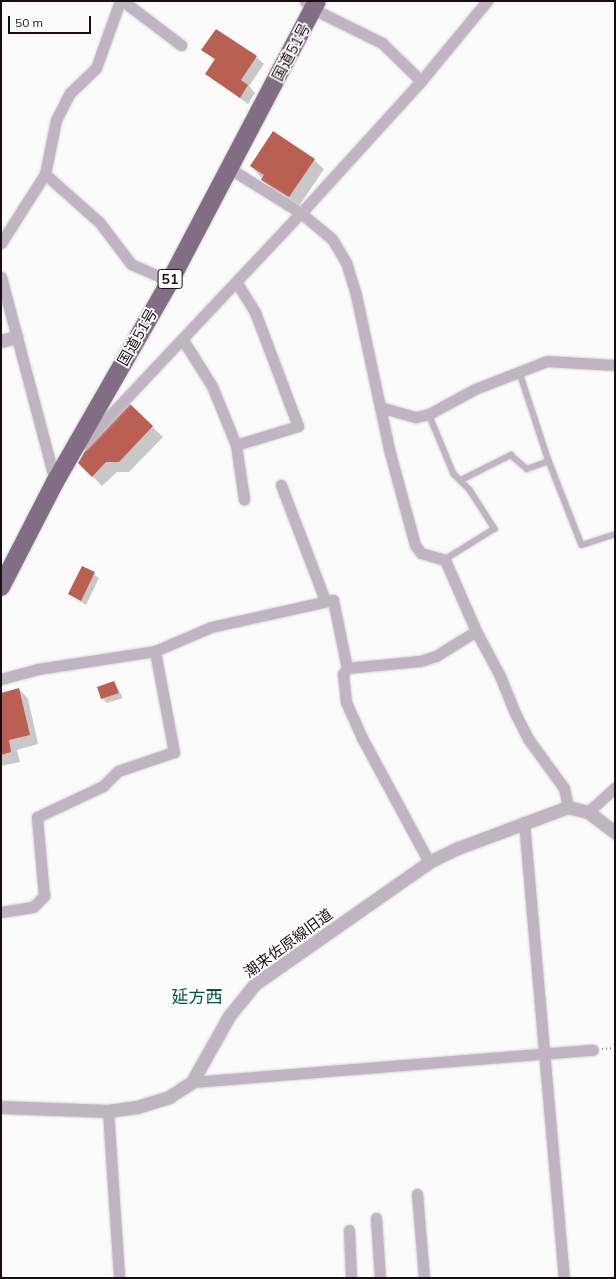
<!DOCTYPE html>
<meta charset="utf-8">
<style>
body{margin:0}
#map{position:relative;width:616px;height:1279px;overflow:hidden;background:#fbfbfb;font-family:Mulish,"Noto Sans JP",sans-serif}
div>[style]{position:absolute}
.shadow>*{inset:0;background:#0003}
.building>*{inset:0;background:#b96052}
.path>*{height:2px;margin-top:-1px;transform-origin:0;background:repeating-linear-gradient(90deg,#948e90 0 1px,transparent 0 4px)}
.roads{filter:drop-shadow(0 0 1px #d7d5d6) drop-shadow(0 0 1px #d7d5d6)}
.service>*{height:5.5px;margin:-2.75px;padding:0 2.75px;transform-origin:2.75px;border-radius:2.75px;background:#beb5c0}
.minor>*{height:11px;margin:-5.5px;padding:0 5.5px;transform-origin:5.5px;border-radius:5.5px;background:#beb5c0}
.tertiary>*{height:13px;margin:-6.5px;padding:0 6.5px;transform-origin:6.5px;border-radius:6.5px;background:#beb5c0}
.trunk>*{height:18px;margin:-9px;padding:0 9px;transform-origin:9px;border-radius:9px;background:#826e84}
span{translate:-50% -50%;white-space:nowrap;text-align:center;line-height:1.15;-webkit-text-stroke:3.5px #fff;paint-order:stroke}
.shield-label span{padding:1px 3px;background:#fff;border:1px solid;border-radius:3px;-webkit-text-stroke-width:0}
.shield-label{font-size:14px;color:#190e12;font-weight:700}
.street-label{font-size:15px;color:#190e12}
.quarter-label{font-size:17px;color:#01533d}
.frame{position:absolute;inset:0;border:2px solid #190e12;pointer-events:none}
.scale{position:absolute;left:8px;top:16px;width:83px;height:18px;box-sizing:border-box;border:2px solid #190e12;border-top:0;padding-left:5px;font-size:12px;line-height:14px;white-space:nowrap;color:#190e12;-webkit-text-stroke:3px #fff;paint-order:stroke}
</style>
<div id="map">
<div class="shadow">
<i style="clip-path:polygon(203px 50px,256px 57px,264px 64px,249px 86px,255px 93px,248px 104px,206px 74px,215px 60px)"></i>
<i style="clip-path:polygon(314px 160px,324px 169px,299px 206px,272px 190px,251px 166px)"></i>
<i style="clip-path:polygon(130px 406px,163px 437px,129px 472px,117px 472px,102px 486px,79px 463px)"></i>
<i style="clip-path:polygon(82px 567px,99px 578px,86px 605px,69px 594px)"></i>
<i style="clip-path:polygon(114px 682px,123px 698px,107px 703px,102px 698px)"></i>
<i style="clip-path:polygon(19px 689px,28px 699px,38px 744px,17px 750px,20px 762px,1px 766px,1px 694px)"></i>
</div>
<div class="building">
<i style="clip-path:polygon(216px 29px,257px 56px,241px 80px,248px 85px,240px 98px,205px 74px,215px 59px,201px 50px)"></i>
<i style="clip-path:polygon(273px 131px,315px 159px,289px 197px,261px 180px,264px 175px,250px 166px)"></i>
<i style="clip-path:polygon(130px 404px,153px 426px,119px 462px,106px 462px,92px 477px,78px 463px,85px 451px)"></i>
<i style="clip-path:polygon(82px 566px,95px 572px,81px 601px,68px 594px)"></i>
<i style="clip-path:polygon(114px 681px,119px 693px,101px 699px,97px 687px)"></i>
<i style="clip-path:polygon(19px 688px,30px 735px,9px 740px,11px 752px,1px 755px,1px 693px)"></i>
</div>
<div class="path">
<i style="left:602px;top:1049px;width:13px;rotate:-4deg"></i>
</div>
<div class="roads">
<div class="service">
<i style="left:519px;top:370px;width:96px;rotate:71.8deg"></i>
<i style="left:549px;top:461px;width:90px;rotate:68.6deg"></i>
<i style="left:582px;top:545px;width:35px;rotate:-18deg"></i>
<i style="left:429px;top:414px;width:65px;rotate:67.4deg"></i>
<i style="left:454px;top:474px;width:23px;rotate:45deg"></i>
<i style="left:470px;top:490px;width:46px;rotate:57.3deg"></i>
<i style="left:495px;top:529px;width:59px;rotate:148.2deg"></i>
<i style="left:461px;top:480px;width:56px;rotate:-26.6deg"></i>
<i style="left:511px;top:455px;width:21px;rotate:41deg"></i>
<i style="left:527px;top:469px;width:23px;rotate:-20deg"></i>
</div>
<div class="minor">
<i style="left:123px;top:1px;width:73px;rotate:37.2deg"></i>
<i style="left:305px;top:1px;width:11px;rotate:45deg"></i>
<i style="left:313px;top:9px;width:77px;rotate:26.2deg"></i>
<i style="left:382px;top:43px;width:54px;rotate:44.3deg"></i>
<i style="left:229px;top:168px;width:85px;rotate:32deg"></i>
<i style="left:301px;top:213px;width:40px;rotate:40deg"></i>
<i style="left:332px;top:239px;width:27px;rotate:59deg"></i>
<i style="left:346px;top:262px;width:34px;rotate:73deg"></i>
<i style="left:356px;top:295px;width:162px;rotate:77.9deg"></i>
<i style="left:390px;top:453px;width:95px;rotate:74.8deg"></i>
<i style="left:415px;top:545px;width:10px;rotate:53deg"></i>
<i style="left:421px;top:553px;width:25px;rotate:16deg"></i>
<i style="left:445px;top:560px;width:77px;rotate:66.4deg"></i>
<i style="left:476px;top:631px;width:51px;rotate:61.9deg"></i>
<i style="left:500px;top:676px;width:40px;rotate:68deg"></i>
<i style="left:515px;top:713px;width:30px;rotate:63deg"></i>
<i style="left:529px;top:740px;width:59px;rotate:53.9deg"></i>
<i style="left:564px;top:788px;width:19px;rotate:78deg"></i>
<i style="left:45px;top:174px;width:74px;rotate:41.7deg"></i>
<i style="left:100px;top:223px;width:51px;rotate:52.9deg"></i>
<i style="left:131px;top:264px;width:43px;rotate:23.6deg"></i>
<i style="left:1px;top:243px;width:82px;rotate:-57.5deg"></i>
<i style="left:45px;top:174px;width:55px;rotate:-78.5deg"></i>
<i style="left:56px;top:120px;width:30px;rotate:-63deg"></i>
<i style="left:70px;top:93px;width:36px;rotate:-44deg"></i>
<i style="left:96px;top:68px;width:71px;rotate:-70.3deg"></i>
<i style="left:1px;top:277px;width:212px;rotate:75.2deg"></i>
<i style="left:183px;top:340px;width:54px;rotate:57.8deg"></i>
<i style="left:212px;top:386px;width:64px;rotate:67.9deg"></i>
<i style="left:236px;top:445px;width:55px;rotate:81.6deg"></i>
<i style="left:380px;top:407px;width:37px;rotate:16deg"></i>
<i style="left:416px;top:417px;width:13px;rotate:-13deg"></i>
<i style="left:429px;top:414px;width:52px;rotate:-28.5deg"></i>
<i style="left:475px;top:389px;width:77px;rotate:-21.3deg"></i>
<i style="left:547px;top:361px;width:68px;rotate:3.4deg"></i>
<i style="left:83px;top:444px;width:318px;rotate:-46.7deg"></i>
<i style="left:301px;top:213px;width:178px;rotate:-47.7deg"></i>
<i style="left:421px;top:81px;width:104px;rotate:-50.5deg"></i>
<i style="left:236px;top:445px;width:65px;rotate:-17deg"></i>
<i style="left:298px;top:426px;width:122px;rotate:-110.7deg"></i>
<i style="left:255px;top:312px;width:34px;rotate:-122deg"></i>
<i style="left:281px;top:485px;width:123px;rotate:69.1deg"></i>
<i style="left:347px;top:668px;width:73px;rotate:-5.5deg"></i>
<i style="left:420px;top:661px;width:17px;rotate:-17deg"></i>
<i style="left:436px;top:656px;width:47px;rotate:-32deg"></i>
<i style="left:1px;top:679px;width:38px;rotate:-15deg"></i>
<i style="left:38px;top:669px;width:118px;rotate:-8.7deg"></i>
<i style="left:155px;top:651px;width:61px;rotate:-23.2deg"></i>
<i style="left:211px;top:627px;width:125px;rotate:-12.5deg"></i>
<i style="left:333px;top:600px;width:69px;rotate:78.4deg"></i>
<i style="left:347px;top:668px;width:7px;rotate:124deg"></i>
<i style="left:343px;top:674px;width:28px;rotate:84deg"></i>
<i style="left:346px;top:702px;width:39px;rotate:66deg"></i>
<i style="left:362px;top:738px;width:141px;rotate:61.6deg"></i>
<i style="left:588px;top:812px;width:36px;rotate:-42deg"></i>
<i style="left:524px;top:822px;width:458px;rotate:85deg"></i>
<i style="left:1px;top:912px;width:32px;rotate:-9deg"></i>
<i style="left:33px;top:907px;width:16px;rotate:-45deg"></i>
<i style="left:44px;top:896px;width:79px;rotate:-95.1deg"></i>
<i style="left:37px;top:817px;width:73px;rotate:-25.2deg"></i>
<i style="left:103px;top:786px;width:21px;rotate:-45deg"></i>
<i style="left:118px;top:771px;width:59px;rotate:-18.7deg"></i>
<i style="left:174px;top:752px;width:103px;rotate:-100.7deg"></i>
<i style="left:192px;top:1082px;width:402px;rotate:-4.6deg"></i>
<i style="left:108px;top:1111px;width:167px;rotate:86.2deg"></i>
<i style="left:417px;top:1194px;width:84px;rotate:85.2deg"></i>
<i style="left:376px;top:1218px;width:60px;rotate:86.2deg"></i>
<i style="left:349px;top:1230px;width:48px;rotate:87.6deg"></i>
</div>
<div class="tertiary">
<i style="left:1px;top:341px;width:16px;rotate:-15deg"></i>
<i style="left:1px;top:1107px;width:107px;rotate:2.1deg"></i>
<i style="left:108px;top:1111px;width:29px;rotate:-8deg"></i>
<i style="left:137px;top:1107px;width:34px;rotate:-17deg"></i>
<i style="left:169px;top:1097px;width:27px;rotate:-33deg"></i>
<i style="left:192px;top:1082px;width:76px;rotate:-60.7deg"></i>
<i style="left:229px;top:1016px;width:41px;rotate:-50.9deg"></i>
<i style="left:255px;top:984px;width:213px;rotate:-35deg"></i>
<i style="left:429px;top:862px;width:32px;rotate:-26deg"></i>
<i style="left:458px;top:848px;width:117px;rotate:-20.4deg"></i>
<i style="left:568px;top:807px;width:21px;rotate:14deg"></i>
<i style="left:588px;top:812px;width:34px;rotate:37deg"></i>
</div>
<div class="trunk">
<i style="left:1px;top:587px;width:118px;rotate:-62.8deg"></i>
<i style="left:55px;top:482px;width:232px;rotate:-60.2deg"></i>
<i style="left:170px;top:281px;width:316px;rotate:-62.3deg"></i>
</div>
</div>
<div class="shield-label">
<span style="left:170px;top:279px">51</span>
</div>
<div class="street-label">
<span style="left:291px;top:52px;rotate:-62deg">国道51号</span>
<span style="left:137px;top:337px;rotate:-60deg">国道51号</span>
<span style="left:288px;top:943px;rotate:-36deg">潮来佐原線旧道</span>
</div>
<div class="quarter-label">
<span style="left:197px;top:997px">延方西</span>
</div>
<div class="frame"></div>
<div class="scale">50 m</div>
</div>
